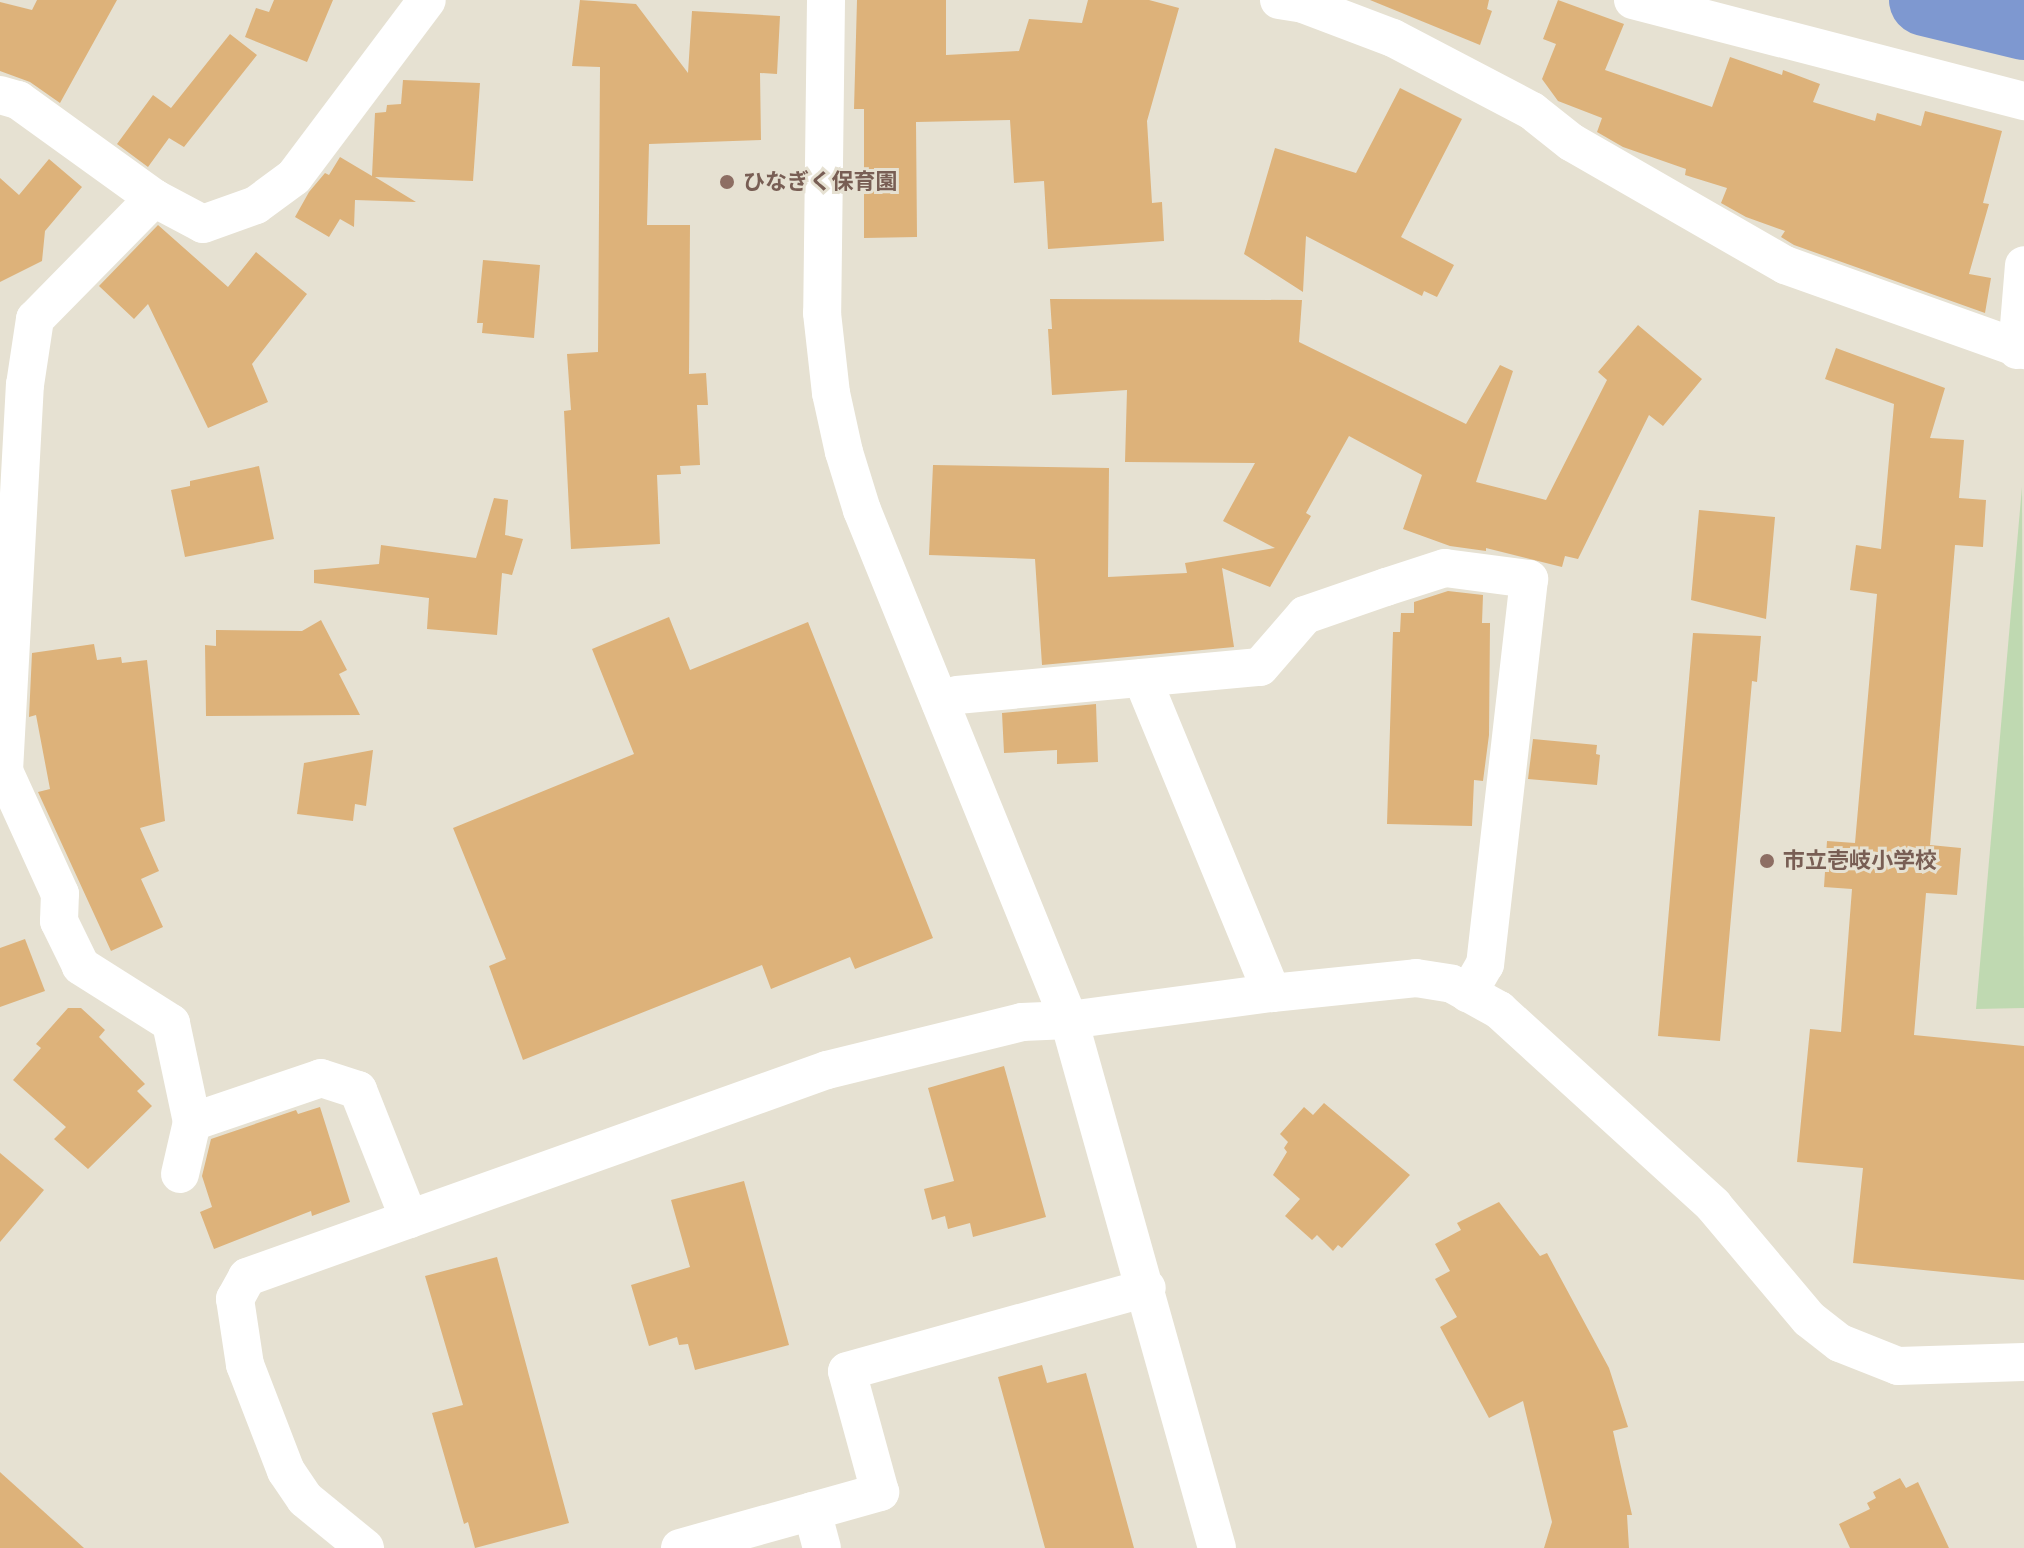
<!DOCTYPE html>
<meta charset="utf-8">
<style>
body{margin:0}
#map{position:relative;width:2024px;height:1548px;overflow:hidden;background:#e6e1d2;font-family:"Fira Sans Condensed","Noto Sans JP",sans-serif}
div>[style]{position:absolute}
.green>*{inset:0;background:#bfd9b1}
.river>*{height:72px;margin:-36px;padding:0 36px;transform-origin:36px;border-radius:36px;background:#7e98d0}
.building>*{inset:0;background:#ddb27a}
.minor>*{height:38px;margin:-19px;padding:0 19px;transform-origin:19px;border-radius:19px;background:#fff}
.dots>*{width:22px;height:22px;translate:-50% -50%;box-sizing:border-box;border:4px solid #e6e1d2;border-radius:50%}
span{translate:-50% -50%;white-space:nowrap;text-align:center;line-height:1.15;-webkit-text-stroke:6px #e6e1d2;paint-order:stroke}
.education-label{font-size:22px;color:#785e54;font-weight:700}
.left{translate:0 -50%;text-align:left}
</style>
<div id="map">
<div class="green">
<i style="clip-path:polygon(2022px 487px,2024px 1008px,1976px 1009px)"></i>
</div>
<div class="river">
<i style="left:1925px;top:0;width:102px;rotate:13.6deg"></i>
</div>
<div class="building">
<i style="clip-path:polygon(37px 0,117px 0,60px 103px,30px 82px,0 71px,0 2px,32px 10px)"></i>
<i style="clip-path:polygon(274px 0,333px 0,307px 62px,245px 37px,256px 8px,269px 12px)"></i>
<i style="clip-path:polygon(580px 0,636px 4px,688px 73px,692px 11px,780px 16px,777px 74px,760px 73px,761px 140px,649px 144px,647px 225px,690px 225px,689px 374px,706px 373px,708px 405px,697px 405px,700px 465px,680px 466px,681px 474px,657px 475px,660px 544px,571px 549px,564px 411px,571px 410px,567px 354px,598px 352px,600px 67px,572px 66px)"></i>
<i style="clip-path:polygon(857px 0,946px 0,946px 55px,1019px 51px,1029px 19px,1082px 23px,1088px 0,1149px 0,1179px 8px,1147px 121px,1152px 203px,1162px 202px,1164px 241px,1048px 249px,1044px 181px,1014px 183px,1010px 120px,916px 122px,917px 237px,864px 238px,864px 109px,854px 109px)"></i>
<i style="clip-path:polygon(1370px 0,1489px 0,1487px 9px,1492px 11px,1480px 45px)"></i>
<i style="clip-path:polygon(1558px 0,1624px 24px,1605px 70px,1712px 107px,1730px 57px,1782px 75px,1783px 70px,1820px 84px,1813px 102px,1875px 121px,1877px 113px,1921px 126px,1925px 111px,2002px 131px,1983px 203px,1989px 204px,1969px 274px,1991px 278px,1985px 313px,1794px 245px,1781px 237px,1785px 231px,1746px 217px,1721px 203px,1727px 188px,1685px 175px,1686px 169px,1623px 147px,1597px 132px,1602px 118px,1558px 101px,1542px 79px,1556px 44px,1543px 39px)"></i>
<i style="clip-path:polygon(230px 34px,257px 55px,184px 147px,169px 138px,148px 167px,117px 144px,153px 95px,171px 108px)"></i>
<i style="clip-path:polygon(403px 80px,480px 83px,473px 181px,375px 177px,416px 202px,355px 200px,354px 227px,340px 219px,329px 237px,295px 217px,309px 192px,325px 173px,329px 175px,340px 157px,372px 176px,375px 113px,386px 112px,387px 105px,401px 104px)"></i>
<i style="clip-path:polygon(1400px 88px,1462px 119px,1401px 237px,1454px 265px,1437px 297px,1424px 291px,1422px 296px,1306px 236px,1303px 292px,1244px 254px,1275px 148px,1356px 173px)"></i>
<i style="clip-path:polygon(49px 159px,82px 187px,45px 231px,42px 261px,0 282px,0 178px,19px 195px)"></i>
<i style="clip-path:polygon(158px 225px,228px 287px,256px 252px,307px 294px,252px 364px,268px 402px,208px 428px,148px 304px,134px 319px,99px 286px)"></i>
<i style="clip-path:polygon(483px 260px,540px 265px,534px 338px,482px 333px,483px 323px,477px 323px)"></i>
<i style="clip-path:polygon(1050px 299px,1302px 300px,1299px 342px,1466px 424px,1500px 365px,1513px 371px,1476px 482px,1546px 500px,1607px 380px,1598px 372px,1638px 325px,1702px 379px,1663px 426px,1649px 415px,1578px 559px,1565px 556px,1562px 567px,1486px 548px,1486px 551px,1450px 546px,1403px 529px,1422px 475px,1349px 436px,1306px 513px,1311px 516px,1270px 587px,1222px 568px,1234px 647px,1042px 665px,1035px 559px,929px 555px,933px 465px,1109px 468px,1108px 577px,1187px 573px,1185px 563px,1275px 548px,1223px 521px,1255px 463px,1125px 462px,1127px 390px,1052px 395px,1048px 329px,1052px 329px)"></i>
<i style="clip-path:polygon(1836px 348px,1945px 388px,1930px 438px,1964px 440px,1959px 498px,1986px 500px,1983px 547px,1955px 545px,1930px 845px,1961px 848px,1957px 895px,1926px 893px,1914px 1035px,2024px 1046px,2024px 1280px,1853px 1263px,1863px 1168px,1797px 1162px,1810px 1029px,1841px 1032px,1852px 889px,1824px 887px,1827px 841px,1855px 843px,1877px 594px,1850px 590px,1856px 545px,1881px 549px,1894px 404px,1825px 379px)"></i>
<i style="clip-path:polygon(259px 466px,274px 539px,185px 557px,171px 490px,190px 486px,190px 481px)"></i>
<i style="clip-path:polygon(494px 498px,508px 500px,505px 535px,523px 539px,512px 575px,502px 573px,497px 635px,427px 629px,429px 598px,314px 583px,314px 570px,379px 564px,381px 545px,476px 558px)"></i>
<i style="clip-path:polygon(1699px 510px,1775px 517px,1766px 619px,1691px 600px)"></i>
<i style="clip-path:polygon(1448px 591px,1483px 595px,1482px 623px,1490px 623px,1489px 735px,1483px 781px,1474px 780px,1472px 826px,1387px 824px,1393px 632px,1400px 632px,1401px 613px,1414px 613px,1414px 602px)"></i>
<i style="clip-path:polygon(669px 617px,690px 670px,808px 622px,933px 938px,855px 969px,850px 957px,771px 989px,762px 965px,523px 1060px,489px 966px,506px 959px,453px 828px,634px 754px,592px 649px)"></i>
<i style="clip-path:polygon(321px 620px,347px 670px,339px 674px,360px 715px,206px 716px,205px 645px,216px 646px,216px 630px,302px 631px)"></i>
<i style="clip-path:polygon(1693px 633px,1761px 636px,1757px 682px,1752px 681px,1720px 1041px,1658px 1036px)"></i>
<i style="clip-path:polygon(94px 644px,97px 660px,121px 657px,122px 663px,147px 660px,165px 821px,140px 828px,159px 871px,141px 879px,163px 927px,111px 951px,38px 792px,50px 789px,36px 715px,29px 717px,32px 653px)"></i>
<i style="clip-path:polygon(1096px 704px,1098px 762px,1057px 764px,1057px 750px,1004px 753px,1002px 713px)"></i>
<i style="clip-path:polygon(1533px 739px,1597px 745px,1596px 754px,1600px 755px,1597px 785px,1528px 779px)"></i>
<i style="clip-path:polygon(373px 750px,366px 806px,355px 804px,353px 821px,297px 814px,304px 763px)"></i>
<i style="clip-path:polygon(25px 939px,45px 991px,0 1007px,0 948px)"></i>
<i style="clip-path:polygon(68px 1008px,81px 1008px,105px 1030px,99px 1037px,145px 1084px,137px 1091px,152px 1106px,88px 1169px,54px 1139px,66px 1127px,13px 1080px,41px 1048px,36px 1044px)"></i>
<i style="clip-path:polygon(1004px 1066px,1046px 1217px,973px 1237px,970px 1223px,948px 1229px,945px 1216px,932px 1220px,924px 1189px,954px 1181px,928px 1088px)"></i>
<i style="clip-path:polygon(1324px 1103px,1410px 1175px,1342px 1248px,1338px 1245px,1333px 1251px,1317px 1235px,1312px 1240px,1285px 1216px,1300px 1199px,1273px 1175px,1287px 1152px,1284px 1148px,1288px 1142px,1280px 1134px,1304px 1107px,1313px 1115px)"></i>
<i style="clip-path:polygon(320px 1107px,350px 1202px,312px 1216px,311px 1211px,214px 1249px,200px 1212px,212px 1207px,202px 1176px,211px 1139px,296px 1110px,298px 1114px)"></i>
<i style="clip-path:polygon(0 1153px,44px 1190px,0 1242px)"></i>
<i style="clip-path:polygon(744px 1181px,789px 1345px,695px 1370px,688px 1344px,679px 1345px,677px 1337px,649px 1346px,631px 1285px,690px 1267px,671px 1200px)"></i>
<i style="clip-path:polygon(1499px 1202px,1540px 1256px,1547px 1253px,1609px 1368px,1628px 1427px,1613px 1431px,1632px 1515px,1627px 1515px,1629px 1548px,1544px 1548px,1552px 1522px,1523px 1401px,1489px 1418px,1440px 1327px,1457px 1317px,1435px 1279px,1450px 1271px,1435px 1244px,1461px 1230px,1457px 1223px)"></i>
<i style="clip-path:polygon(497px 1257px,569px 1523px,475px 1548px,468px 1522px,464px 1524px,432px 1413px,463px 1405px,425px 1276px)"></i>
<i style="clip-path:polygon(1042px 1365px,1047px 1383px,1086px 1373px,1134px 1548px,1045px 1548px,998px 1377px)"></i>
<i style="clip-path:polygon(0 1472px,84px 1548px,0 1548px)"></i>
<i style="clip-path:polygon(1900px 1478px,1906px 1488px,1918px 1482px,1949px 1548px,1850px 1548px,1839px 1524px,1870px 1509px,1867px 1503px,1876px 1498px,1873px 1492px)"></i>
</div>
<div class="minor">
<i style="left:826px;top:0;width:313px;rotate:90.7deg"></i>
<i style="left:822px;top:313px;width:81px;rotate:83.6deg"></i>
<i style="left:831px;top:393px;width:60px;rotate:77.6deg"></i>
<i style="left:844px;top:452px;width:61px;rotate:72.8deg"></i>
<i style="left:862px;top:510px;width:550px;rotate:67.91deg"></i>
<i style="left:1069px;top:1020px;width:548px;rotate:74.34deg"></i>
<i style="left:1279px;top:0;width:24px;rotate:9deg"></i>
<i style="left:1303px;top:4px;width:96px;rotate:20.7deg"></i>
<i style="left:1393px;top:38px;width:157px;rotate:27.7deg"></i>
<i style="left:1532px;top:111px;width:50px;rotate:38.5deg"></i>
<i style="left:1571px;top:142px;width:247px;rotate:29.9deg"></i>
<i style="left:1785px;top:265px;width:254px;rotate:19.6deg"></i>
<i style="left:1633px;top:0;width:404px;rotate:14.5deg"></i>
<i style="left:0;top:95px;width:19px;rotate:16deg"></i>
<i style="left:18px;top:100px;width:168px;rotate:35.8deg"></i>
<i style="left:2017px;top:350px;width:85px;rotate:-85.3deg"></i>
<i style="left:1142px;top:678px;width:341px;rotate:67.6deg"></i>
<i style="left:941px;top:704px;width:18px;rotate:-29deg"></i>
<i style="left:957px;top:695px;width:304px;rotate:-5.3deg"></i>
<i style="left:1260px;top:667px;width:69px;rotate:-49.1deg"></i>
<i style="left:1305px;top:615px;width:86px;rotate:-19.1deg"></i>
<i style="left:1386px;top:587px;width:62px;rotate:-17.9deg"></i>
<i style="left:1445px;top:568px;width:85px;rotate:7.5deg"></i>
<i style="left:1529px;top:579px;width:388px;rotate:96.5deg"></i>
<i style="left:1485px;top:964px;width:34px;rotate:120deg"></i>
<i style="left:192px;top:1122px;width:101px;rotate:-102deg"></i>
<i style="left:171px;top:1023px;width:107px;rotate:-147.7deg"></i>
<i style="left:81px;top:966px;width:50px;rotate:-116.1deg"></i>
<i style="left:59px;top:921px;width:27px;rotate:-88deg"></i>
<i style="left:60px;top:894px;width:135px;rotate:-114.5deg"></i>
<i style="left:4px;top:771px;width:387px;rotate:-86.9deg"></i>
<i style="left:25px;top:385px;width:67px;rotate:-81.4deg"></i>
<i style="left:35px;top:319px;width:170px;rotate:-45.5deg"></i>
<i style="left:154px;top:198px;width:55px;rotate:28deg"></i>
<i style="left:203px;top:224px;width:56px;rotate:-19.7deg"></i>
<i style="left:256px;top:205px;width:47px;rotate:-36.4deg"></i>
<i style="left:294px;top:177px;width:221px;rotate:-53.1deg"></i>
<i style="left:180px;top:1174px;width:53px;rotate:-77deg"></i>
<i style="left:192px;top:1122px;width:136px;rotate:-18.8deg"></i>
<i style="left:321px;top:1078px;width:39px;rotate:18deg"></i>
<i style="left:358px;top:1090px;width:139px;rotate:68.4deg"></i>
<i style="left:812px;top:1511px;width:38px;rotate:75deg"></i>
<i style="left:365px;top:1548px;width:77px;rotate:-140.8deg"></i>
<i style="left:305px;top:1499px;width:34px;rotate:-124deg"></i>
<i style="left:286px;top:1471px;width:114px;rotate:-111.1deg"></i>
<i style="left:245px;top:1365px;width:67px;rotate:-98.6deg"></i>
<i style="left:235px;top:1299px;width:25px;rotate:-61deg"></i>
<i style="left:247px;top:1277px;width:616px;rotate:-19.64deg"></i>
<i style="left:827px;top:1070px;width:201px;rotate:-13.8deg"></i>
<i style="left:1022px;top:1022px;width:47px;rotate:-2.4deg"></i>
<i style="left:1069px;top:1020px;width:205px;rotate:-7.6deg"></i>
<i style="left:1272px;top:993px;width:145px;rotate:-5.9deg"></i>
<i style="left:1416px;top:978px;width:36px;rotate:9deg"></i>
<i style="left:1452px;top:984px;width:54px;rotate:29deg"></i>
<i style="left:1499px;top:1010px;width:290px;rotate:42.3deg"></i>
<i style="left:1713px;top:1205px;width:149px;rotate:49.9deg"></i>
<i style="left:1809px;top:1319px;width:39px;rotate:38deg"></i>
<i style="left:1840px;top:1343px;width:62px;rotate:21.6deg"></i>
<i style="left:1898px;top:1366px;width:126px;rotate:-1.8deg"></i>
<i style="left:680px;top:1548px;width:208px;rotate:-15.6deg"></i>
<i style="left:880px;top:1492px;width:125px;rotate:-105.3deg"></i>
<i style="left:847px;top:1371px;width:311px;rotate:-15.5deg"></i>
</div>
<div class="dots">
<i style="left:727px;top:182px;background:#8d6e63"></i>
<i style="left:1767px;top:861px;background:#8d6e63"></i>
</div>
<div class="education-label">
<span class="left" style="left:743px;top:182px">ひなぎく保育園</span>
<span class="left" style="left:1783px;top:861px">市立壱岐小学校</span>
</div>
</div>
